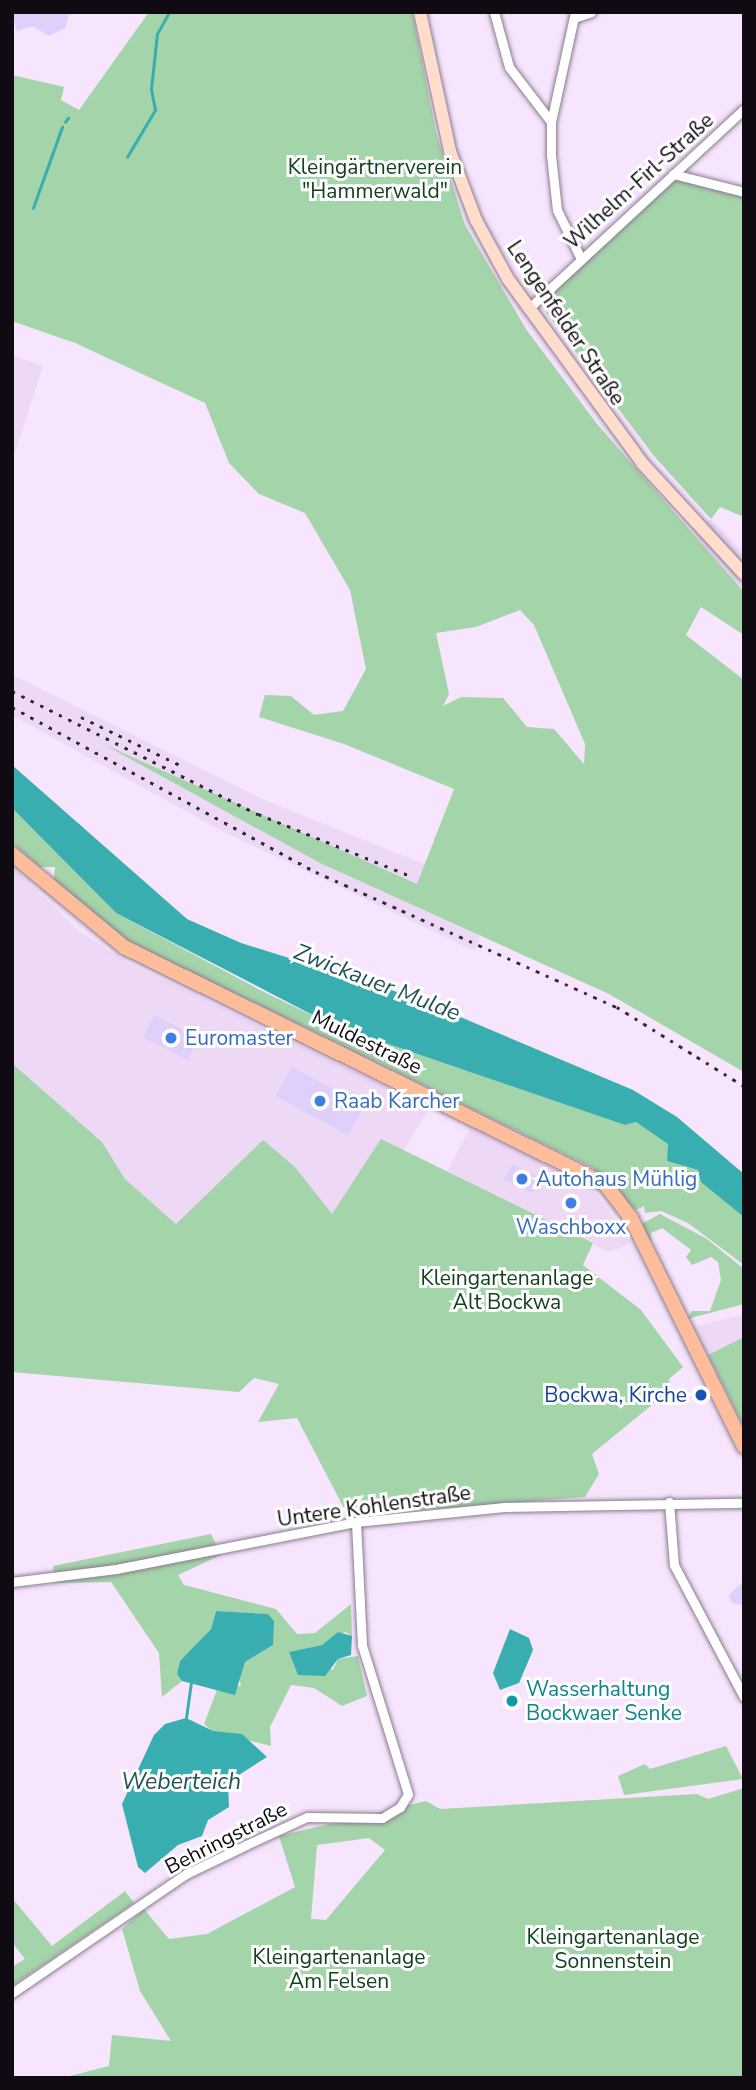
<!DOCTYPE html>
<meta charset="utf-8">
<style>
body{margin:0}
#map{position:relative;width:756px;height:2090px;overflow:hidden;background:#f6e5fc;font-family:"Nunito Sans",sans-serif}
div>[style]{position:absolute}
.built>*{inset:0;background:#edd8f5}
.green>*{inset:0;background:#a4d4aa}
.water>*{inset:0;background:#38aeb0}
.stream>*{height:2.5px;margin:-1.25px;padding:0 1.25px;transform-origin:1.25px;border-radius:1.25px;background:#38aeb0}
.building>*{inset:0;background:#decffb}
.roads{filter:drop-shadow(0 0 2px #8b7c90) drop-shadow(0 0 2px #8b7c90)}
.street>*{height:9px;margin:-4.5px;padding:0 4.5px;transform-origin:4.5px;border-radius:4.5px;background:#fff}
.secondary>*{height:12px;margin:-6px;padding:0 6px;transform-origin:6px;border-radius:6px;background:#feddcd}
.primary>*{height:14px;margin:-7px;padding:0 7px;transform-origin:7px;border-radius:7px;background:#fdbc9a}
.rail>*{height:2.5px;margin-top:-1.25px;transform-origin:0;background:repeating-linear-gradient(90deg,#312a33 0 3.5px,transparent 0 10.5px)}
.dots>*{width:19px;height:19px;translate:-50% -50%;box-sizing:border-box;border:4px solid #fff;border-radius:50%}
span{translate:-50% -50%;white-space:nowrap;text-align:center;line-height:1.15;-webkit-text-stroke:6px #fff;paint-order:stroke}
.park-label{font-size:21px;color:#12411e}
.street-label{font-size:21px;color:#100b12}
.shop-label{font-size:21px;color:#366cbe}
.left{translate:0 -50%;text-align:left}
.transit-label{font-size:21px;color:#164399}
.right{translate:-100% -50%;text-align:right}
.culture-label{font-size:21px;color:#0d838f}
.water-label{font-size:23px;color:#235455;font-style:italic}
.frame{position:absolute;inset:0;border:14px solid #100b12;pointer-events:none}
</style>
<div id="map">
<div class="built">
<i style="clip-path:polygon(12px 355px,43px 366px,12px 462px)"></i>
<i style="clip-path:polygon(711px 519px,744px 553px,744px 592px,727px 580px,691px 530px)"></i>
<i style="clip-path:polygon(12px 675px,264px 800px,426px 865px,417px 885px,116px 750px,320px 863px,480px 935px,475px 951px,218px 829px,12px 715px)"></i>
<i style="clip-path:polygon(12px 867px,79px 931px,126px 962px,430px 1108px,403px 1150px,392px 1145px,332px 1215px,295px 1167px,176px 1224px,125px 1179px,102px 1142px,14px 1065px)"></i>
<i style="clip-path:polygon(471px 1127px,592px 1188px,631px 1243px,609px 1252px,447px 1171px)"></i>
<i style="clip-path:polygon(744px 1314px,744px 1337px,708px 1355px,694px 1327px)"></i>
</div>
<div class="green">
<i style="clip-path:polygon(evenodd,149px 12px,412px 12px,437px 136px,465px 225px,526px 329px,597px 424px,744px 592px,744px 635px,701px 607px,686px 635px,744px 680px,744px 1072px,609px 994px,320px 863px,103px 744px,417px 884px,454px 789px,344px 744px,259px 717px,265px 695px,291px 696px,314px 715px,343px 711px,366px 669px,350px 590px,305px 513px,259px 494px,229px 463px,205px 403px,75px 343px,12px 321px,12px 75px,64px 87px,61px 100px,79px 110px,149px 12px,520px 610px,534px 625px,585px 744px,584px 764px,554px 729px,527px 727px,503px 698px,461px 697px,443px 706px,449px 694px,436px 633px,476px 627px,520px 610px)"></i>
<i style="clip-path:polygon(675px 178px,744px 195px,744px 517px,720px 507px,711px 519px,654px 456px,545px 311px,547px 300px,578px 267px)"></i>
<i style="clip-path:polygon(12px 808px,116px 913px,260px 990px,330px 1024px,625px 1125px,636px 1122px,669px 1144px,667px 1161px,698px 1170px,744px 1217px,744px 1265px,688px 1223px,661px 1211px,645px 1213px,644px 1206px,636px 1210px,593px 1168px,128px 941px,62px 891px,54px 879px,55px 867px,40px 867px,12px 843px)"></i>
<i style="clip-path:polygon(12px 1055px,14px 1065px,102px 1142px,125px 1179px,176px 1224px,263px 1140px,295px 1167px,332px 1214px,381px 1139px,593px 1243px,583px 1265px,641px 1310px,683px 1367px,669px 1379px,670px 1390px,592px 1454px,599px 1474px,585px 1497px,348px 1516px,297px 1418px,258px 1422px,279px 1384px,254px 1378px,239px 1392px,12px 1372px)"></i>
<i style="clip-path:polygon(660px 1214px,707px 1239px,744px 1269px,744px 1304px,687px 1319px,692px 1311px,710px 1311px,721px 1280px,718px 1262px,711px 1257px,692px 1265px,686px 1257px,691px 1250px,662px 1228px,651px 1233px,651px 1245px,641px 1224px)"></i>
<i style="clip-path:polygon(744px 1337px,744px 1427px,708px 1355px)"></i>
<i style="clip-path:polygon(211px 1534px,221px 1555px,178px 1575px,184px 1585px,276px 1609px,297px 1634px,315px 1633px,351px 1604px,352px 1636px,345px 1632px,322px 1645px,290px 1652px,333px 1670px,338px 1659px,358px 1656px,367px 1696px,342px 1706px,314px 1688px,291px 1685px,270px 1727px,271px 1746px,212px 1731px,204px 1724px,218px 1687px,241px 1686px,238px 1672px,245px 1662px,273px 1645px,268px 1614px,216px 1611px,211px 1629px,180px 1662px,177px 1674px,182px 1681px,162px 1697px,159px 1653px,111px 1582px,55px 1583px,53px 1566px)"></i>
<i style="clip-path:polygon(726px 1746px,743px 1779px,624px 1795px,618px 1776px,645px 1764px,650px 1769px)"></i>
<i style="clip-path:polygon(evenodd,744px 1788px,744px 2078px,62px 2078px,109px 2066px,112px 2035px,171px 2041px,140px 1991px,122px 1929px,144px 1909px,169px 1939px,207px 1934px,295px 1887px,279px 1836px,426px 1801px,440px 1809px,697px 1794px,708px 1799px,744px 1788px,369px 1838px,385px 1850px,326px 1920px,311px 1919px,317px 1845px,369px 1838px)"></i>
<i style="clip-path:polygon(125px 1891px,134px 1903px,12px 1986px,12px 1967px,25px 1959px,12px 1942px,12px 1898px,52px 1946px)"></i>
</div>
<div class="water">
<i style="clip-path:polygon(12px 765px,187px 919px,241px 943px,413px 997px,633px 1090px,677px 1117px,744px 1174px,744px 1217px,701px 1182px,698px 1170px,667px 1161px,668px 1144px,636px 1122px,625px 1125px,330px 1024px,116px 913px,12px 808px)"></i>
<i style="clip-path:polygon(216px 1611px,268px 1614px,274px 1621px,273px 1645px,245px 1662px,235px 1695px,182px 1681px,177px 1674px,180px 1661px,211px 1629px)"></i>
<i style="clip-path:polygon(510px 1629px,529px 1638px,533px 1650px,519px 1683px,500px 1690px,493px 1673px)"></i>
<i style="clip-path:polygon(338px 1632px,352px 1636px,351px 1655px,338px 1659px,325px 1676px,298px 1675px,289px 1652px,322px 1645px)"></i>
<i style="clip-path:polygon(186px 1718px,213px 1731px,242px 1734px,267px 1757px,228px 1782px,229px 1807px,208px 1820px,202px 1836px,178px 1845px,145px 1873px,138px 1867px,122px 1804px,154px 1735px,165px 1724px)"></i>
</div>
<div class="stream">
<i style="left:65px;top:122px;width:5px;rotate:-53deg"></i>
<i style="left:127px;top:157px;width:55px;rotate:-59.2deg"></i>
<i style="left:155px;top:110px;width:21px;rotate:-101deg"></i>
<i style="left:151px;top:89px;width:55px;rotate:-83.8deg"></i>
<i style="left:157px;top:34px;width:25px;rotate:-61deg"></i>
<i style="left:33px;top:208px;width:86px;rotate:-70.3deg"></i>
<i style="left:186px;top:1718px;width:36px;rotate:-82deg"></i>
</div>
<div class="building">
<i style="clip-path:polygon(12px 12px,70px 12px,65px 28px,49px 36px,32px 26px,17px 31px)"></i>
<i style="clip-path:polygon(154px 1015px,199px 1038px,188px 1060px,143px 1037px)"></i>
<i style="clip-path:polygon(292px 1067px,364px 1106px,348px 1135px,276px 1096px)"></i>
<i style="clip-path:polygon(512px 1164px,540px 1178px,532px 1193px,504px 1180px)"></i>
<i style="clip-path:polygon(744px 1581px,744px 1605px,732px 1603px,729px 1595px)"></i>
</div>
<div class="roads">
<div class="street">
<i style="left:494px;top:12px;width:57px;rotate:74.7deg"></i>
<i style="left:509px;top:67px;width:69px;rotate:52.6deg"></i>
<i style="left:575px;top:12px;width:113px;rotate:102.3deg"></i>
<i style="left:551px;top:122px;width:33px;rotate:90deg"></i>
<i style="left:551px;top:155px;width:55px;rotate:83.8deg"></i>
<i style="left:557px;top:210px;width:52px;rotate:63.9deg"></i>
<i style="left:574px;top:18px;width:18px;rotate:-19deg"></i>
<i style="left:673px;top:174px;width:73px;rotate:14.2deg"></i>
<i style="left:528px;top:309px;width:294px;rotate:-42.8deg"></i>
<i style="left:669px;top:1502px;width:63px;rotate:85.5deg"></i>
<i style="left:674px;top:1565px;width:149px;rotate:62.1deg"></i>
<i style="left:12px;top:1582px;width:105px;rotate:-7.1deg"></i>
<i style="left:116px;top:1569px;width:245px;rotate:-11.1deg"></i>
<i style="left:356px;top:1522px;width:149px;rotate:-5.8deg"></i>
<i style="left:504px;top:1507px;width:240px;rotate:-1deg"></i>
<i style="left:12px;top:1993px;width:211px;rotate:-34.4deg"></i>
<i style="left:186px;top:1874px;width:67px;rotate:-25.8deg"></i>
<i style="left:246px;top:1845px;width:67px;rotate:-24.7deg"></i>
<i style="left:307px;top:1817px;width:75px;rotate:0.8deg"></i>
<i style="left:382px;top:1818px;width:21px;rotate:-31deg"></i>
<i style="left:400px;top:1807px;width:15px;rotate:-58deg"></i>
<i style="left:408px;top:1794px;width:156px;rotate:-107.2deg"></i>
<i style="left:362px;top:1645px;width:123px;rotate:-92.8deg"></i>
</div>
<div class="secondary">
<i style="left:420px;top:12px;width:142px;rotate:77.8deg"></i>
<i style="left:450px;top:151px;width:74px;rotate:69.4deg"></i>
<i style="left:476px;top:220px;width:67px;rotate:61.5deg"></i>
<i style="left:508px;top:279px;width:228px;rotate:53.9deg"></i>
<i style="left:642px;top:463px;width:151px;rotate:47.4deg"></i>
</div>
<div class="primary">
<i style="left:12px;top:854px;width:146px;rotate:39.7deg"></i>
<i style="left:124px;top:947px;width:536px;rotate:26.23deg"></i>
<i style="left:605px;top:1184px;width:43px;rotate:52.6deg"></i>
<i style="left:631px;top:1218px;width:255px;rotate:63.7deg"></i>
</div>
</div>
<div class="rail">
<i style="left:12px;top:691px;width:275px;rotate:26.6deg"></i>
<i style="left:258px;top:814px;width:165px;rotate:22.1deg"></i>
<i style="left:12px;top:707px;width:346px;rotate:28.5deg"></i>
<i style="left:316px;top:872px;width:330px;rotate:24.2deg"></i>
<i style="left:617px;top:1007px;width:150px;rotate:31.9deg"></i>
<i style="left:81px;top:717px;width:112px;rotate:25.9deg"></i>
</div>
<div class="dots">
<i style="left:171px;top:1038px;background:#3f7fe0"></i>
<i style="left:320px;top:1101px;background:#3f7fe0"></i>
<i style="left:522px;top:1179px;background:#3f7fe0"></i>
<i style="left:571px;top:1203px;background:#3f7fe0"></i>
<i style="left:701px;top:1395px;background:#1a4fb4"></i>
<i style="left:512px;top:1701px;background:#0f9aa8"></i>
</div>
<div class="park-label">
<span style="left:375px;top:179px">Kleingärtnerverein<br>"Hammerwald"</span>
<span style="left:507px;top:1290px">Kleingartenanlage<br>Alt Bockwa</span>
<span style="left:613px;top:1949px">Kleingartenanlage<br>Sonnenstein</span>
<span style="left:339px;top:1969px">Kleingartenanlage<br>Am Felsen</span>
</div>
<div class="street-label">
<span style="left:639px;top:181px;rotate:-42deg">Wilhelm-Firl-Straße</span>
<span style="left:566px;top:323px;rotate:56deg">Lengenfelder Straße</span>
<span style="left:367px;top:1042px;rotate:26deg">Muldestraße</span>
<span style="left:374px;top:1506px;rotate:-8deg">Untere Kohlenstraße</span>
<span style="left:226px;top:1838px;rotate:-27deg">Behringstraße</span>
</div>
<div class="shop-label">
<span class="left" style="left:185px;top:1038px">Euromaster</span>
<span class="left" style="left:334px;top:1101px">Raab Karcher</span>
<span class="left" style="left:536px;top:1179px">Autohaus Mühlig</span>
<span style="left:571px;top:1227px">Waschboxx</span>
</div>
<div class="transit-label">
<span class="right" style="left:687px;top:1395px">Bockwa, Kirche</span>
</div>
<div class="culture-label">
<span class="left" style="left:526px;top:1701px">Wasserhaltung<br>Bockwaer Senke</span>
</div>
<div class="water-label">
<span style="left:377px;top:983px;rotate:21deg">Zwickauer Mulde</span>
<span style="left:181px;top:1782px">Weberteich</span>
</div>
<div class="frame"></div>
</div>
